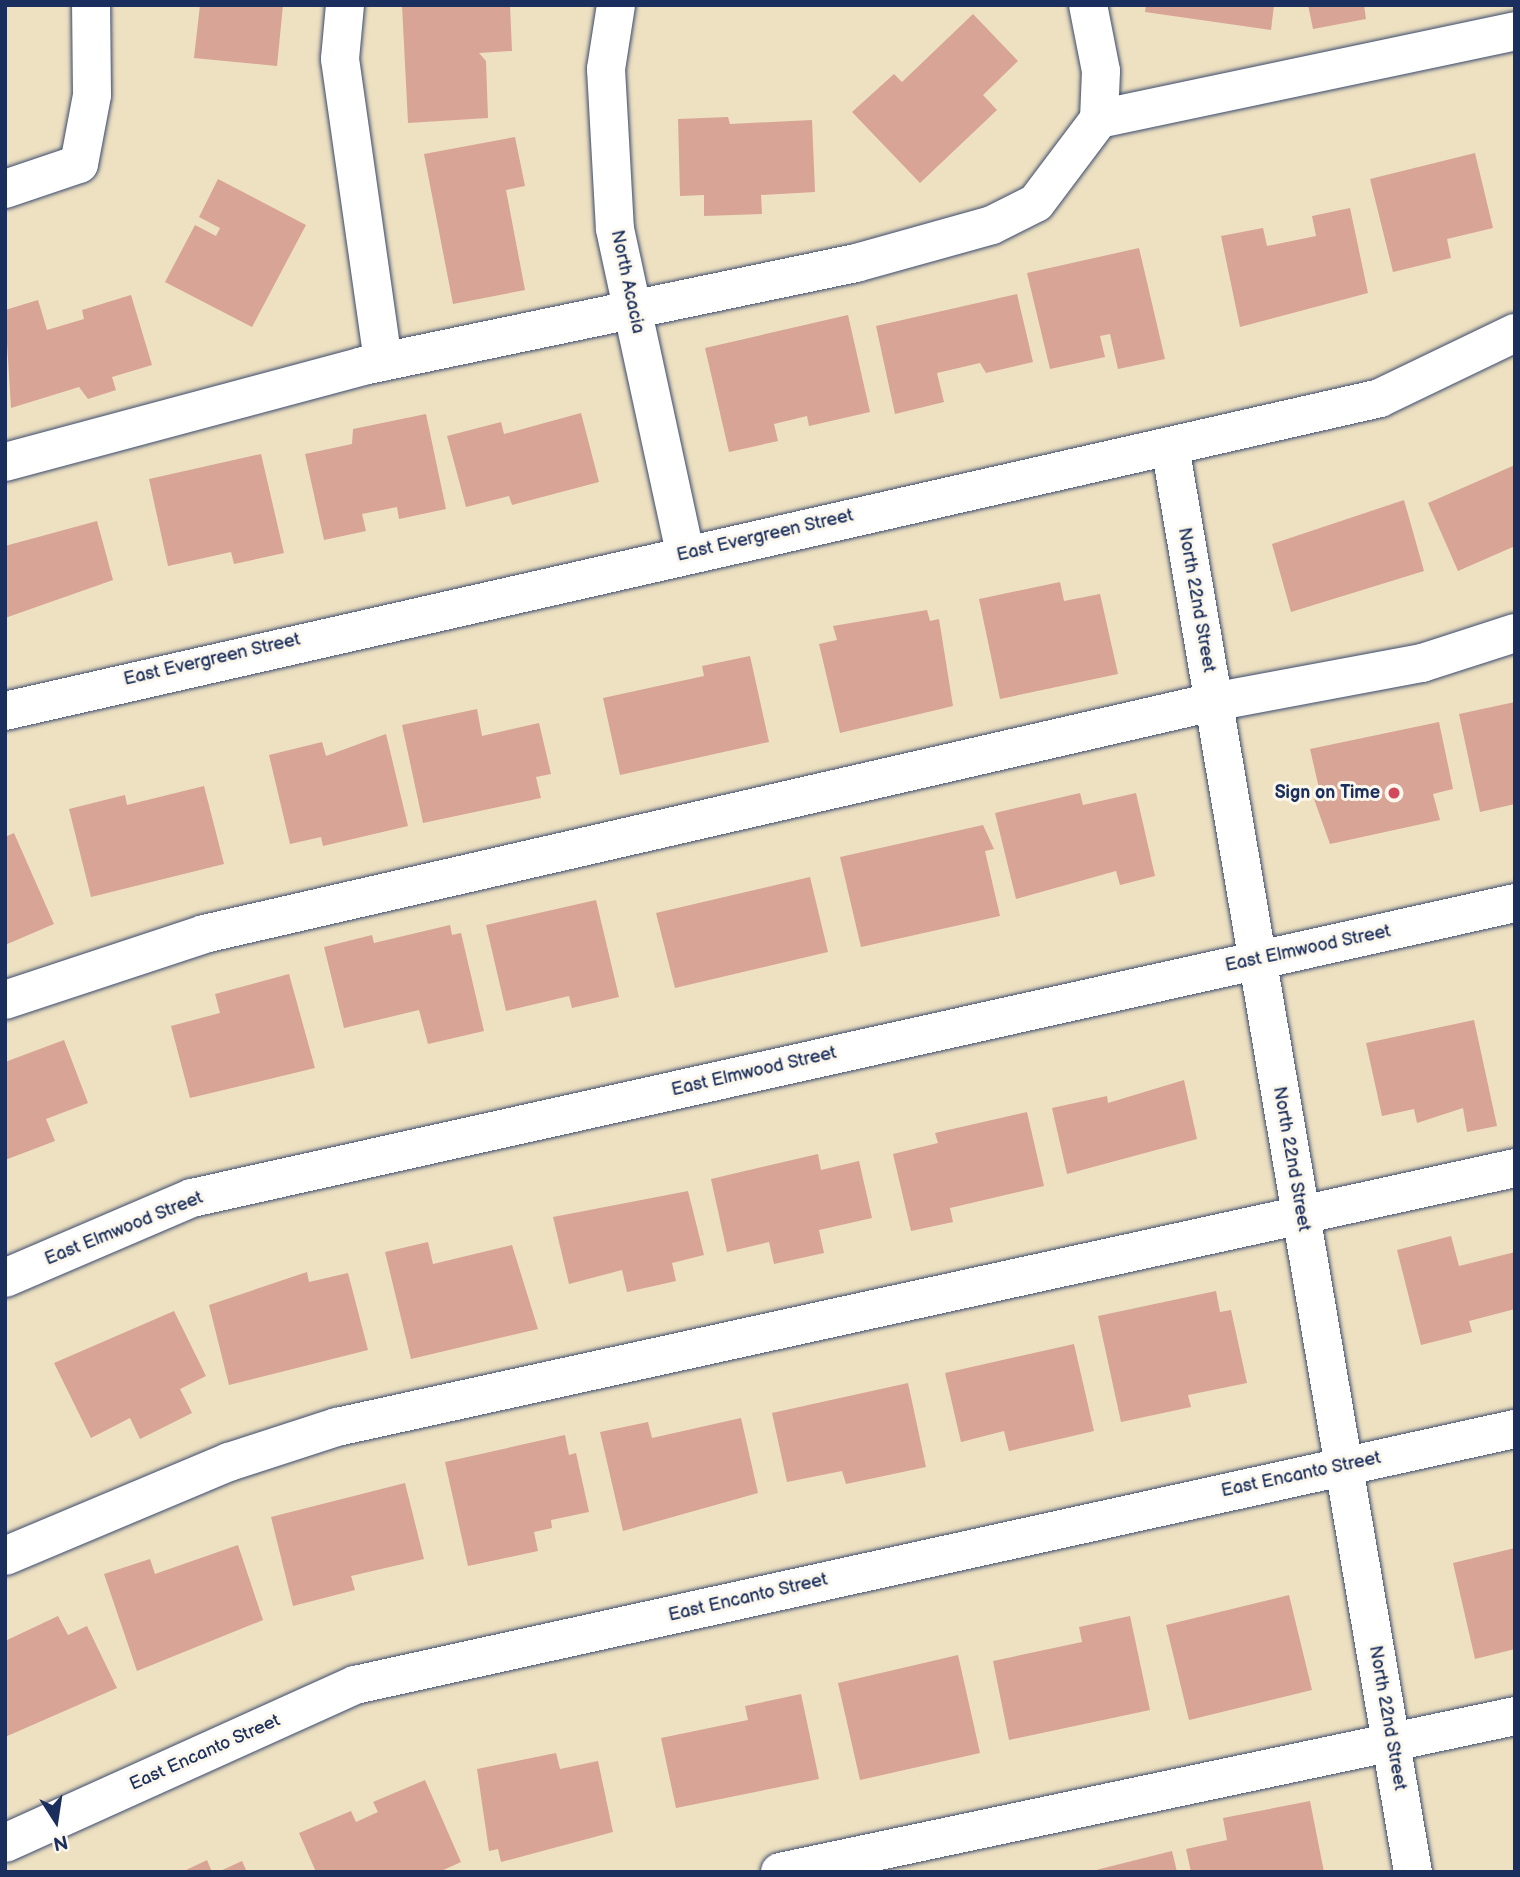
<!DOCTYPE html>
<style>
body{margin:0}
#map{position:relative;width:1520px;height:1877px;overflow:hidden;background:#eee1c1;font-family:"Balsamiq Sans",sans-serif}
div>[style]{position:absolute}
.building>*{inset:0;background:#d7a495}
.roads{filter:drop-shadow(0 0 2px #3b4a6d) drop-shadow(0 0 2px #3b4a6d)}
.minor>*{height:38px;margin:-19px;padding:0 19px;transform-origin:19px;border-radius:19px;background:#fff}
.dots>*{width:19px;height:19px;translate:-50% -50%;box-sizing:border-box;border:4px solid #fbf7ec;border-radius:50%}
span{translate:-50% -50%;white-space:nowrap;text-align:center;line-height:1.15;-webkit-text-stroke:6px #fbf7ec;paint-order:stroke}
.street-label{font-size:18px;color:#1b2f5e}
.poi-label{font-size:18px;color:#1b2f5e;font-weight:700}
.right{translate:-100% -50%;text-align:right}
.frame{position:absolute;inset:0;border:7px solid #1b2f5e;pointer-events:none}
.north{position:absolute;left:21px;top:1786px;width:70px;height:70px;-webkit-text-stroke:5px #fbf7ec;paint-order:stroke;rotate:168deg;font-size:19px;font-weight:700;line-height:28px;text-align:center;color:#1b2f5e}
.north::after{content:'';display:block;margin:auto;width:24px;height:32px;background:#1b2f5e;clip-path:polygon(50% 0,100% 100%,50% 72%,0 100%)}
</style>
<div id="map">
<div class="building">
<i style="clip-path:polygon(200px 5px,283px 5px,277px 66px,194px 58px)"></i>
<i style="clip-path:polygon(402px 5px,510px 5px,512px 51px,479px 53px,486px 61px,488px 118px,408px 123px)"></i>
<i style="clip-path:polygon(1146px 5px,1274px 5px,1271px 30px,1145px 12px)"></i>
<i style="clip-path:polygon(1308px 5px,1364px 5px,1366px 19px,1313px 29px)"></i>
<i style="clip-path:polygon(973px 14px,1018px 61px,983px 95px,997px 110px,920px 183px,852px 112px,894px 74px,902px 82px)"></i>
<i style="clip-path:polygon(728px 117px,730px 124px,812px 120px,815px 192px,761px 195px,762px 214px,704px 216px,704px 195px,680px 196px,678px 119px)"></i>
<i style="clip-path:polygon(515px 137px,525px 186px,506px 190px,525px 290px,453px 304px,424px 154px)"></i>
<i style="clip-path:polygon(1475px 153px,1493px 228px,1447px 239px,1451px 258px,1393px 272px,1370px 179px)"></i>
<i style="clip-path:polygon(218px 179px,306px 225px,252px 327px,165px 282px,195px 225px,216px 236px,220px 228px,199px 217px)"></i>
<i style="clip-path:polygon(1350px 208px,1368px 293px,1240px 327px,1221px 236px,1263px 228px,1267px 246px,1316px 236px,1312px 216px)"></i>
<i style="clip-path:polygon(1139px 248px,1165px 359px,1118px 369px,1110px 334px,1100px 336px,1105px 357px,1050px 369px,1027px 273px)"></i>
<i style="clip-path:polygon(1017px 294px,1033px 362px,986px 373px,980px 363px,937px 373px,944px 402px,895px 414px,876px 326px)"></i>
<i style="clip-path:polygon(131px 295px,152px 365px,112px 377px,116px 390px,88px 399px,79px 387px,11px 408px,5px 310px,38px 300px,47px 330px,84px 319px,82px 310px)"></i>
<i style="clip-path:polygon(848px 315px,870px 412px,809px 426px,807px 416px,774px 424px,778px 441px,729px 452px,705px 348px)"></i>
<i style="clip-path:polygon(581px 413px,599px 482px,512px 505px,509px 496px,466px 507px,447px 436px,501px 422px,504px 434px)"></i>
<i style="clip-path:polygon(426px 414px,446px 509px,399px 519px,397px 507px,362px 514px,366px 531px,324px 540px,305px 454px,352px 444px,353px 429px)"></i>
<i style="clip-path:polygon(261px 454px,284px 553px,234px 564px,231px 552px,168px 566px,149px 479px)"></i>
<i style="clip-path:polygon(1515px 465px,1515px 546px,1458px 571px,1428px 503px)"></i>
<i style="clip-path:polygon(1404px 500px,1424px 571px,1291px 612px,1272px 544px)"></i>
<i style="clip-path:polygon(97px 521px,113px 580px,5px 618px,5px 546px)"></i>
<i style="clip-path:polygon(1060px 582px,1064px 601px,1100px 594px,1118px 674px,1000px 699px,979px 599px)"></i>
<i style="clip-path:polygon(927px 610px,930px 621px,939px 619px,953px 706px,840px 733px,819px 644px,837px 640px,833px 626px)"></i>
<i style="clip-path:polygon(750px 656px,769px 742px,620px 775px,603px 698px,704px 676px,702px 666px)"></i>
<i style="clip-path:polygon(1515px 702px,1515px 804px,1480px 812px,1459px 714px)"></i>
<i style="clip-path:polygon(477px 709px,482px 736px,539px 723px,551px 774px,536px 777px,541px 798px,423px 823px,402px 725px)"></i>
<i style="clip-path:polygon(1439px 722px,1453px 789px,1433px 794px,1440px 820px,1330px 844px,1314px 799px,1321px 797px,1310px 749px)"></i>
<i style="clip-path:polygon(386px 734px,408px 826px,323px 846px,321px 837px,290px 844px,269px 755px,322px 742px,326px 756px)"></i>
<i style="clip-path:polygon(204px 786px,224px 864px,91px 897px,69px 809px,125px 795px,127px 805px)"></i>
<i style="clip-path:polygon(1080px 793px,1083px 805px,1136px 793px,1155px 876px,1120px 885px,1116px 871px,1016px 899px,995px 813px)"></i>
<i style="clip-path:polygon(983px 825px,994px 849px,985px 851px,1000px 916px,861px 947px,840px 857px)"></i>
<i style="clip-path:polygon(14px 833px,54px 924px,5px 945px,5px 837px)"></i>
<i style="clip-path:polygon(810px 877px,828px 952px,675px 988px,656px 913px)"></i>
<i style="clip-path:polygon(596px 900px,619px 997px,572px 1008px,569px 996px,506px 1011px,486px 925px)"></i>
<i style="clip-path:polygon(450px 925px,452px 935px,461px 933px,484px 1031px,428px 1044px,419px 1010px,344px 1028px,324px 947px,372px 935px,374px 943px)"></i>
<i style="clip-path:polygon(289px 974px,315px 1068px,190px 1098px,171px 1026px,220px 1013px,215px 994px)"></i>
<i style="clip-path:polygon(1474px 1020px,1497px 1126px,1467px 1132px,1463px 1108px,1417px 1123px,1414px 1109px,1382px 1116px,1366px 1043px)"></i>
<i style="clip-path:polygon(64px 1040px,88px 1103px,46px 1119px,55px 1141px,5px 1160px,5px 1062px)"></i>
<i style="clip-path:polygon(1184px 1080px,1197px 1139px,1067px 1174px,1052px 1108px,1107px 1096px,1108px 1103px)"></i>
<i style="clip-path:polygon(1027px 1112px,1044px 1186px,950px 1208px,953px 1222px,911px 1231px,893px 1154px,938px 1143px,935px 1133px)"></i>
<i style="clip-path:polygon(818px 1154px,821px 1170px,859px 1161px,872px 1218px,819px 1230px,824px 1253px,774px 1264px,769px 1242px,727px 1252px,711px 1179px)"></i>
<i style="clip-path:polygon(688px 1191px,704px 1255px,672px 1263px,676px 1281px,627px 1292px,622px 1270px,569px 1284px,553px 1217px)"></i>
<i style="clip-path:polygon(1451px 1236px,1459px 1266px,1515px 1252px,1515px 1309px,1469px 1321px,1472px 1332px,1421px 1345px,1397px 1250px)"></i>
<i style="clip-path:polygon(428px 1242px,433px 1264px,512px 1245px,538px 1329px,411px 1359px,385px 1252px)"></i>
<i style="clip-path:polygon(307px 1272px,309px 1282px,348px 1273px,368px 1350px,229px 1385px,209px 1305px)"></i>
<i style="clip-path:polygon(1216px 1291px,1220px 1312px,1231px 1310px,1247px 1383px,1188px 1395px,1191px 1407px,1121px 1422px,1098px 1316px)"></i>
<i style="clip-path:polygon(174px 1311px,206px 1376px,180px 1389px,192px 1413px,140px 1439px,130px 1418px,91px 1438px,54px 1363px)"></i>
<i style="clip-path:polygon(1074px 1344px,1094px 1431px,1009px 1451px,1004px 1431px,961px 1442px,945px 1373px)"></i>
<i style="clip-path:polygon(908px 1383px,926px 1467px,846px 1484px,842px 1471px,787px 1482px,772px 1413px)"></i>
<i style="clip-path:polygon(741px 1418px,758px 1493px,623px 1531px,600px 1432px,648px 1422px,652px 1438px)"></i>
<i style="clip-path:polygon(565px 1435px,569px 1455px,576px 1453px,589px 1512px,551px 1520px,552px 1528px,534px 1532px,538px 1551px,468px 1566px,445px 1462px)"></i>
<i style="clip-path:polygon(405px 1483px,424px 1559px,351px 1576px,355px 1590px,293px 1606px,271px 1517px)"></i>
<i style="clip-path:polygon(238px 1545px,263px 1620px,137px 1671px,104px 1574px,150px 1559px,155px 1574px)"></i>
<i style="clip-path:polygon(1515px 1548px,1515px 1649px,1475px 1659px,1453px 1563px)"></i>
<i style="clip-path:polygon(1289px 1595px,1312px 1690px,1189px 1720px,1166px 1625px)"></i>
<i style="clip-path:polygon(58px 1616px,68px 1635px,87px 1626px,117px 1688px,5px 1737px,5px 1641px)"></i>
<i style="clip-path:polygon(1130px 1616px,1150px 1710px,1009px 1740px,993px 1661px,1082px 1642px,1079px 1627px)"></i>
<i style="clip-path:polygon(958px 1655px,980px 1753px,860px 1780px,838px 1683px)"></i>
<i style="clip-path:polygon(801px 1694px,819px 1779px,676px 1808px,661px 1738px,748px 1720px,745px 1706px)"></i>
<i style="clip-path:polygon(556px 1753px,560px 1769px,598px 1761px,613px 1832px,501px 1862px,498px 1849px,489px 1851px,477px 1769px)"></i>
<i style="clip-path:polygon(425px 1780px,461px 1862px,439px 1872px,316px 1872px,299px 1833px,351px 1811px,356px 1822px,378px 1812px,373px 1802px)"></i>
<i style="clip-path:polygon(1310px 1801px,1324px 1872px,1191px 1872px,1186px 1849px,1227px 1840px,1223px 1818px)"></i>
<i style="clip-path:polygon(1172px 1851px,1177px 1872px,1092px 1872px,1092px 1871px)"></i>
<i style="clip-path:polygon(207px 1860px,212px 1872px,182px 1872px)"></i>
<i style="clip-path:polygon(242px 1861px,247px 1872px,218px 1872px)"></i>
</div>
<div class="roads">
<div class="minor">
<i style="left:345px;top:5px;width:54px;rotate:95.3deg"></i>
<i style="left:340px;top:59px;width:306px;rotate:81.9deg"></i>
<i style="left:616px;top:5px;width:65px;rotate:98.9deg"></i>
<i style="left:606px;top:69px;width:160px;rotate:86.8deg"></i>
<i style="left:615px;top:229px;width:332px;rotate:77.8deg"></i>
<i style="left:1099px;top:119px;width:425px;rotate:-11.9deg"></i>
<i style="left:5px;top:189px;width:78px;rotate:-18.7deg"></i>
<i style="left:79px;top:164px;width:70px;rotate:-79.3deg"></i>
<i style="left:92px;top:95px;width:90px;rotate:-90.6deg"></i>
<i style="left:1170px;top:446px;width:1447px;rotate:80.33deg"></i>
<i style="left:5px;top:462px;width:371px;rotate:-15deg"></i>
<i style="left:363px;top:366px;width:504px;rotate:-11.8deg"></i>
<i style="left:856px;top:263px;width:141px;rotate:-15.6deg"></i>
<i style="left:992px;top:225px;width:49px;rotate:-26.6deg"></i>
<i style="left:1036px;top:203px;width:105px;rotate:-53.1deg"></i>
<i style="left:1099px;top:119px;width:48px;rotate:-87.6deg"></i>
<i style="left:1101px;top:71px;width:67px;rotate:-101.1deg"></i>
<i style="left:5px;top:711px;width:1410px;rotate:-12.82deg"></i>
<i style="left:1380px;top:398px;width:150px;rotate:-25.7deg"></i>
<i style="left:5px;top:1000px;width:210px;rotate:-18.3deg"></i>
<i style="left:204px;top:934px;width:1035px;rotate:-12.95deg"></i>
<i style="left:1213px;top:702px;width:213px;rotate:-10.6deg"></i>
<i style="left:1422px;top:663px;width:98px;rotate:-17.9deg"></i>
<i style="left:5px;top:1278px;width:203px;rotate:-23.2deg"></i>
<i style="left:192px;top:1198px;width:1355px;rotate:-12.57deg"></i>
<i style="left:5px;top:1556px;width:243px;rotate:-22.8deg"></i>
<i style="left:229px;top:1462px;width:114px;rotate:-18deg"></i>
<i style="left:337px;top:1427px;width:1206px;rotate:-12.4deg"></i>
<i style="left:5px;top:1843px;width:384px;rotate:-24.3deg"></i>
<i style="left:355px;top:1685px;width:1188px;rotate:-12.45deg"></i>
<i style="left:780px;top:1872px;width:751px;rotate:-11.98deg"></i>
</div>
</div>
<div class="dots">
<i style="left:1394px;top:793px;background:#d1495b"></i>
</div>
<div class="street-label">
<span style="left:627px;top:282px;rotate:78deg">North Acacia</span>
<span style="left:765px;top:536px;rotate:-13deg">East Evergreen Street</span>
<span style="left:1196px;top:600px;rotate:80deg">North 22nd Street</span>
<span style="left:212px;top:660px;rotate:-13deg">East Evergreen Street</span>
<span style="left:1308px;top:949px;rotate:-12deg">East Elmwood Street</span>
<span style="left:754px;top:1072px;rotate:-13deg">East Elmwood Street</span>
<span style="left:1291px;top:1159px;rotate:80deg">North 22nd Street</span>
<span style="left:124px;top:1229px;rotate:-22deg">East Elmwood Street</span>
<span style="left:1301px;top:1475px;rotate:-12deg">East Encanto Street</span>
<span style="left:748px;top:1598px;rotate:-13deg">East Encanto Street</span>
<span style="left:1387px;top:1718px;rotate:80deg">North 22nd Street</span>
<span style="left:205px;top:1753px;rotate:-24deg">East Encanto Street</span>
</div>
<div class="poi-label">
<span class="right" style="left:1380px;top:793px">Sign on Time</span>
</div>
<div class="frame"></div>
<div class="north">N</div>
</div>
